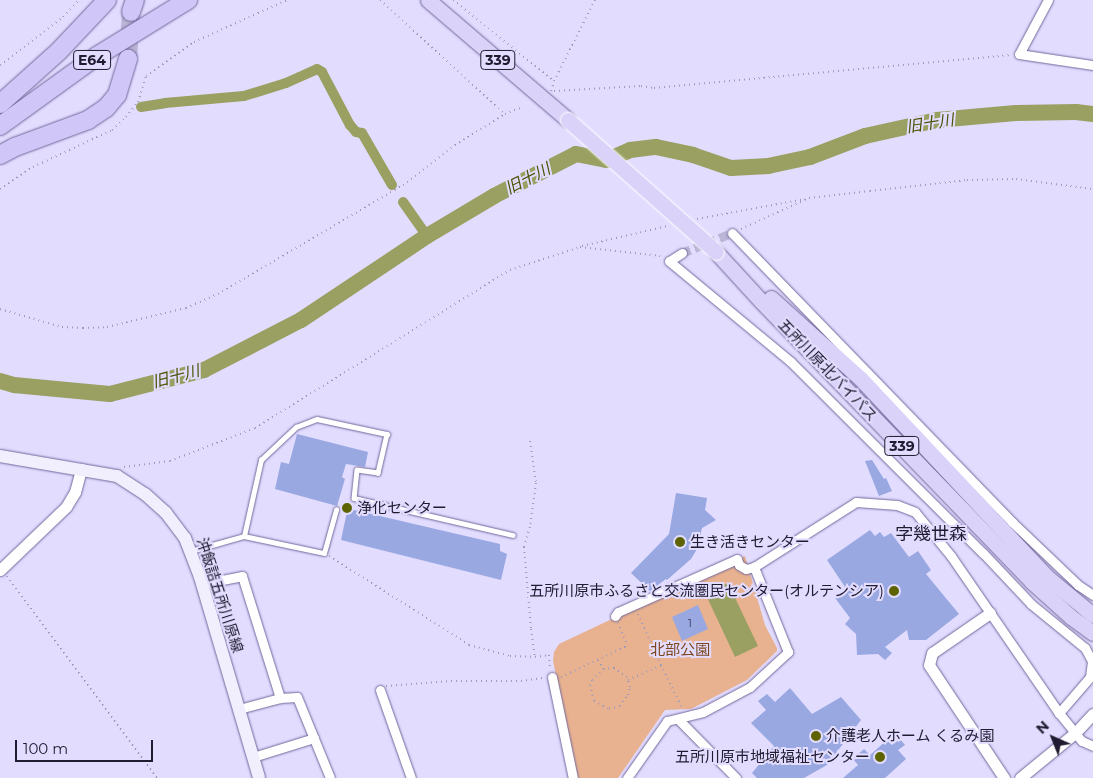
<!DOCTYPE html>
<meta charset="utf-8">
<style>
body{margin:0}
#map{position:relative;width:1093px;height:778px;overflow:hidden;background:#e2dcff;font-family:Montserrat,"Noto Sans JP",sans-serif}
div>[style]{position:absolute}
.green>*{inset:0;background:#e8b290}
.water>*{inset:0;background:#99a061}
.canal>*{height:10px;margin:-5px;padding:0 5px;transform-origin:5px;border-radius:5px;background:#99a061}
.river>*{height:16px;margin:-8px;padding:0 8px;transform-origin:8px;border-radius:8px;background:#99a061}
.building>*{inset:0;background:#9aa8e2}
.minor-tunnel>*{height:9px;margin-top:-4.5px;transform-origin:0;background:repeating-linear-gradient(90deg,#bbb5d6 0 9px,transparent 0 13.5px)}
.motorway-tunnel>*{height:18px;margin-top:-9px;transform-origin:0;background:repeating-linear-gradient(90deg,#bbb5d6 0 18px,transparent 0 27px)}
.path>*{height:2px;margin-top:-1px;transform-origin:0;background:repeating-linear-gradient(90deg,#9f9ab8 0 1px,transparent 0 5px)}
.roads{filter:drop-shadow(0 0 1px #73679b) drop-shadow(0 0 1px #73679b)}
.service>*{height:4.5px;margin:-2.25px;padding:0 2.25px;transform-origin:2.25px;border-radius:2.25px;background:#fff}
.minor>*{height:9px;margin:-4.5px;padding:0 4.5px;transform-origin:4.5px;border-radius:4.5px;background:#fff}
.tertiary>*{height:11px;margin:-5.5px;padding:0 5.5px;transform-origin:5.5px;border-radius:5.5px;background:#fff}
.secondary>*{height:12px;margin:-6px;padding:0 6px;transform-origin:6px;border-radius:6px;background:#f1eefd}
.trunk>*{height:15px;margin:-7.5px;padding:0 7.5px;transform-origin:7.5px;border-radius:7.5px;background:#dad2f8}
.motorway>*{height:18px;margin:-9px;padding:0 9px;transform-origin:9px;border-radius:9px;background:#d0c6f7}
.bridges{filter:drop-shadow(0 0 1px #fff) drop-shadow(0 0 1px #fff)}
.trunk-bridge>*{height:15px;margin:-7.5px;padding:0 7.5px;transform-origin:7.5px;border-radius:7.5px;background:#dad2f8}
.dots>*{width:14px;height:14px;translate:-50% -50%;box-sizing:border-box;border:2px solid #e2dcff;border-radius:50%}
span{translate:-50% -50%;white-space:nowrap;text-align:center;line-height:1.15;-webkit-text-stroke:4px #e2dcff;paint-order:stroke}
.number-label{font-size:12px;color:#3e3e5c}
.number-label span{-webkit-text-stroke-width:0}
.shield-label span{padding:1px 4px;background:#e2dcff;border:1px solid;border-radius:4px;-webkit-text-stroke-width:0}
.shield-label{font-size:14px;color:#201b30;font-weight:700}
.street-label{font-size:15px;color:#201b30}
.poi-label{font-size:15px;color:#201b30}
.left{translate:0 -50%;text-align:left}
.right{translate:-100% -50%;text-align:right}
.park-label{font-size:15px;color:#7d461e}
.water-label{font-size:16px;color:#4c5103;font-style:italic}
.quarter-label{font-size:18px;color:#201b30}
.north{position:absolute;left:1028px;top:713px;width:50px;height:50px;-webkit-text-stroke:4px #e2dcff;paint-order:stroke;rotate:316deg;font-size:14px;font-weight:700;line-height:20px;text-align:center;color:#201b30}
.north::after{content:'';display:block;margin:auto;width:18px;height:22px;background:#201b30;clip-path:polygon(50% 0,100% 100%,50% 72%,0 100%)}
.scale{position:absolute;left:15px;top:740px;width:138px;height:22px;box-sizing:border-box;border:2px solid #201b30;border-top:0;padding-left:6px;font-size:15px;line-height:18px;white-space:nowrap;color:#201b30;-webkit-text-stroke:4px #e2dcff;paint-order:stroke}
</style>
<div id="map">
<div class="green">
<i style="clip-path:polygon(745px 556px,765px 625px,777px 648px,777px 651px,747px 680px,691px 709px,665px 710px,618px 778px,577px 778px,553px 661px,554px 652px,559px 644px)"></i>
</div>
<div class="water">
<i style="clip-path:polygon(728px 583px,758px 646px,735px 657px,705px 593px)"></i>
</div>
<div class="canal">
<i style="left:141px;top:107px;width:24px;rotate:-9deg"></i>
<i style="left:165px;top:103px;width:79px;rotate:-5.1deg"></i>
<i style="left:244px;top:96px;width:44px;rotate:-17.2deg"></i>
<i style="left:286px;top:83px;width:34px;rotate:-24deg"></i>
<i style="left:317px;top:69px;width:6px;rotate:31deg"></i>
<i style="left:322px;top:72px;width:60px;rotate:62.2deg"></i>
<i style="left:350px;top:125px;width:9px;rotate:49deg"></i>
<i style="left:356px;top:132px;width:6px;rotate:9deg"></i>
<i style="left:362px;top:133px;width:60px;rotate:60deg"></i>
<i style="left:403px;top:202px;width:42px;rotate:54.8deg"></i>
</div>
<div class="river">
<i style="left:0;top:381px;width:15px;rotate:16deg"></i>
<i style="left:14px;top:385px;width:96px;rotate:5.4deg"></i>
<i style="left:110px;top:394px;width:97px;rotate:-14.3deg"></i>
<i style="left:204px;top:370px;width:109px;rotate:-27.3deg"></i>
<i style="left:301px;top:320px;width:151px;rotate:-33.7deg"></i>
<i style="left:427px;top:236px;width:78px;rotate:-30.8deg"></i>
<i style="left:494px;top:196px;width:92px;rotate:-27.1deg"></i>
<i style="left:576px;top:154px;width:32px;rotate:11deg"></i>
<i style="left:607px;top:160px;width:25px;rotate:-23deg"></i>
<i style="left:630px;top:150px;width:26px;rotate:-7deg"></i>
<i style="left:656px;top:147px;width:38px;rotate:12deg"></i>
<i style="left:693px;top:155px;width:40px;rotate:18.9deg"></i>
<i style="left:731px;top:168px;width:37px;rotate:-3deg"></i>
<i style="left:768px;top:166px;width:43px;rotate:-12.1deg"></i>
<i style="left:810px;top:157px;width:59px;rotate:-20.9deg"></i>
<i style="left:865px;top:136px;width:74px;rotate:-12.5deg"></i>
<i style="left:937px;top:120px;width:79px;rotate:-5.1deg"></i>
<i style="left:1016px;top:113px;width:60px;rotate:-1deg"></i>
<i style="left:1076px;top:112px;width:17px;rotate:7deg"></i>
</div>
<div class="building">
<i style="clip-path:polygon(297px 434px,368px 452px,365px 467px,346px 464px,342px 477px,345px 479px,337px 506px,275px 489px,281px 462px,289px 464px)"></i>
<i style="clip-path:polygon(872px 460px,884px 479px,886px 478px,892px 491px,879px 496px,865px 461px)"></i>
<i style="clip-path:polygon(676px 493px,707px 498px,705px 510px,716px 520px,702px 528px,697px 549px,691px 559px,667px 580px,666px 579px,650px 591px,631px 573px,669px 534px)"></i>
<i style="clip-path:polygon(348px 507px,354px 510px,500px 544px,500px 551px,507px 554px,501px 580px,341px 540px)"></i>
<i style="clip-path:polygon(870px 530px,875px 536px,880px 532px,884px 537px,891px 533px,909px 557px,918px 551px,931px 570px,926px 574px,959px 614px,926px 640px,909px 640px,907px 630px,885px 647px,892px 653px,885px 660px,878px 654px,857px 655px,856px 634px,845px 624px,850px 618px,835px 598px,847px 590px,827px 560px)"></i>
<i style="clip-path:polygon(698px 605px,708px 629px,682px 641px,672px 617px)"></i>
<i style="clip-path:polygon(790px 688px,812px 714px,841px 697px,861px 720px,827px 765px,804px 778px,757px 778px,752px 773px,774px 746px,751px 723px,766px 710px,758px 701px,767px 694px,775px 702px)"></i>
<i style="clip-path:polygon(900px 739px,905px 745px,898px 750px,906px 759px,885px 778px,843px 778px,858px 765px,853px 759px,864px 749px,870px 755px,887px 740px,892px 745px)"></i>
</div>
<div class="minor-tunnel">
<i style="left:682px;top:253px;width:54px;rotate:-21.8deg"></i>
</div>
<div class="motorway-tunnel">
<i style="left:128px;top:59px;width:47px;rotate:-86.3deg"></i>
</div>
<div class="path">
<i style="left:380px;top:0;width:169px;rotate:42.4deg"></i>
<i style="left:453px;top:0;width:129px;rotate:38.7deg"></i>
<i style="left:0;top:65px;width:79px;rotate:-37.3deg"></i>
<i style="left:63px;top:17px;width:23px;rotate:-47deg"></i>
<i style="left:551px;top:91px;width:10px;rotate:-73deg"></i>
<i style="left:554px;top:81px;width:91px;rotate:-63.2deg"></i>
<i style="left:554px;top:91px;width:87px;rotate:-3.3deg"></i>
<i style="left:641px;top:86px;width:13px;rotate:9deg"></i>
<i style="left:654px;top:88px;width:358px;rotate:-5.3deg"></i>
<i style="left:0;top:189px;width:40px;rotate:-34deg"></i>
<i style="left:33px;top:167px;width:87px;rotate:-25.1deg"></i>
<i style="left:112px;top:130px;width:19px;rotate:-43deg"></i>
<i style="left:126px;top:117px;width:19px;rotate:-51deg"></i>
<i style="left:138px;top:102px;width:27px;rotate:-73deg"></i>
<i style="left:146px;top:76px;width:59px;rotate:-35.3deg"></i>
<i style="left:194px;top:42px;width:102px;rotate:-24.3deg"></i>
<i style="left:697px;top:219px;width:110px;rotate:-10.5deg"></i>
<i style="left:741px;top:229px;width:75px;rotate:-24.5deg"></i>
<i style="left:809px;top:198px;width:61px;rotate:-6.5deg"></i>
<i style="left:870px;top:191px;width:98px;rotate:-6.5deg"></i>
<i style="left:967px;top:180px;width:49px;rotate:-1.2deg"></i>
<i style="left:1016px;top:179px;width:78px;rotate:7.4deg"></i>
<i style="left:582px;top:246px;width:88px;rotate:-13.1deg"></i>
<i style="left:0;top:309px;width:65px;rotate:16.2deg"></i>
<i style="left:62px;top:327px;width:21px;rotate:3deg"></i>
<i style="left:83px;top:328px;width:24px;rotate:-2deg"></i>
<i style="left:107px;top:327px;width:81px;rotate:-13.5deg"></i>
<i style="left:186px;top:308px;width:35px;rotate:-24deg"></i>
<i style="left:218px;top:294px;width:215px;rotate:-30.5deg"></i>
<i style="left:403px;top:185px;width:66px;rotate:-37.6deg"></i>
<i style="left:455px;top:145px;width:59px;rotate:-31.8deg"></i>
<i style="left:505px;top:114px;width:16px;rotate:-22deg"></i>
<i style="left:530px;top:441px;width:42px;rotate:81.9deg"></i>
<i style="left:536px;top:483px;width:44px;rotate:97.8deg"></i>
<i style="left:530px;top:527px;width:21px;rotate:107deg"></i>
<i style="left:524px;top:547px;width:82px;rotate:85.1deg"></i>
<i style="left:531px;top:629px;width:28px;rotate:82deg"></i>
<i style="left:535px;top:657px;width:14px;rotate:-8deg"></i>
<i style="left:549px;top:655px;width:13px;rotate:86deg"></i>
<i style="left:124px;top:467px;width:46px;rotate:-7.4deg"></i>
<i style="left:170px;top:461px;width:91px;rotate:-21.2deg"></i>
<i style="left:255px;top:428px;width:300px;rotate:-31.8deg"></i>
<i style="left:510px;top:270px;width:74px;rotate:-18.2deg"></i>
<i style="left:580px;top:247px;width:81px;rotate:6.3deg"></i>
<i style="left:329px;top:556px;width:166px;rotate:32.4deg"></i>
<i style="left:469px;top:645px;width:42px;rotate:15deg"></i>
<i style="left:510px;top:656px;width:25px;rotate:2deg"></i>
<i style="left:7px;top:576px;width:252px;rotate:53.4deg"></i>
<i style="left:598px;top:660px;width:11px;rotate:56deg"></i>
<i style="left:604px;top:669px;width:16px;rotate:137deg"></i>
<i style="left:592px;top:680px;width:5px;rotate:112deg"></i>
<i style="left:590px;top:685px;width:16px;rotate:76deg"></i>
<i style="left:594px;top:701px;width:17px;rotate:28deg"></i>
<i style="left:609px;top:709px;width:11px;rotate:-15deg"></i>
<i style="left:620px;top:706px;width:14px;rotate:-54deg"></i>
<i style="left:628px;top:695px;width:8px;rotate:-76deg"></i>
<i style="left:630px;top:687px;width:10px;rotate:-107deg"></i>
<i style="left:627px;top:677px;width:16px;rotate:-145deg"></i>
<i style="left:614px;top:668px;width:10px;rotate:174deg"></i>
<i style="left:661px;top:665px;width:48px;rotate:64deg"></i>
<i style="left:561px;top:677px;width:71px;rotate:-25.1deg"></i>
<i style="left:625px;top:647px;width:5px;rotate:-79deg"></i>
<i style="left:626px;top:642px;width:21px;rotate:-113deg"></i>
<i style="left:628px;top:680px;width:36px;rotate:-24deg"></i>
<i style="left:661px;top:665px;width:58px;rotate:-114.4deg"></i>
<i style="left:386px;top:686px;width:65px;rotate:-4.4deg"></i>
<i style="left:451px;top:681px;width:70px"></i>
<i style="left:521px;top:681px;width:22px;rotate:-8deg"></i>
</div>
<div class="roads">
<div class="service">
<i style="left:244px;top:536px;width:82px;rotate:12deg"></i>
<i style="left:324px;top:553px;width:45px;rotate:-74.4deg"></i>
<i style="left:191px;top:551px;width:55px;rotate:-15.8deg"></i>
<i style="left:244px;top:536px;width:78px;rotate:-77.4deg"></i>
<i style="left:261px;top:460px;width:48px;rotate:-43.3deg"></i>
<i style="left:296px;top:427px;width:22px;rotate:-21deg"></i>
<i style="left:317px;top:419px;width:72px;rotate:12.1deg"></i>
<i style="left:387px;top:434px;width:40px;rotate:103deg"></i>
<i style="left:378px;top:473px;width:21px;rotate:-172deg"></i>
<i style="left:357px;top:470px;width:28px;rotate:96deg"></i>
<i style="left:354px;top:498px;width:163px;rotate:13.1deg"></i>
</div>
<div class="minor">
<i style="left:1048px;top:0;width:61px;rotate:118.2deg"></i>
<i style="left:1019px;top:54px;width:75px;rotate:8.5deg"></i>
<i style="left:732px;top:233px;width:402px;rotate:45.9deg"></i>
<i style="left:1012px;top:522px;width:91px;rotate:43.7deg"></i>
<i style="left:1078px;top:585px;width:18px;rotate:34deg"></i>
<i style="left:682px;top:253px;width:15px;rotate:148deg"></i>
<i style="left:669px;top:261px;width:158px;rotate:39.6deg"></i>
<i style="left:791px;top:362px;width:271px;rotate:44.9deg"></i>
<i style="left:983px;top:553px;width:70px;rotate:46.7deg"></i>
<i style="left:1031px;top:604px;width:70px;rotate:39.2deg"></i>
<i style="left:1085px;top:648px;width:15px;rotate:62deg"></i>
<i style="left:1092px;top:661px;width:16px;rotate:97deg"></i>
<i style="left:1090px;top:677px;width:48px;rotate:130.7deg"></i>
<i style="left:202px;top:584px;width:41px;rotate:-11.3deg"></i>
<i style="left:242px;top:576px;width:128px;rotate:72.7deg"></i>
<i style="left:615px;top:616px;width:5px;rotate:-53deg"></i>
<i style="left:618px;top:612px;width:130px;rotate:-24deg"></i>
<i style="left:737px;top:559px;width:6px;rotate:72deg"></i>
<i style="left:739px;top:565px;width:8px;rotate:30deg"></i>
<i style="left:746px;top:569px;width:8px;rotate:-14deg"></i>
<i style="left:552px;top:677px;width:103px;rotate:78.3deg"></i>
<i style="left:380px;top:690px;width:93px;rotate:70.6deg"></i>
<i style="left:239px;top:709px;width:42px;rotate:-15deg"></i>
<i style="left:280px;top:698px;width:17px;rotate:-3deg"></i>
<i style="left:297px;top:697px;width:87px;rotate:67.8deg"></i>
<i style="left:678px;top:719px;width:83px;rotate:45.5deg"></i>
<i style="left:253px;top:757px;width:64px;rotate:-17.3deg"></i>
<i style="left:627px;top:778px;width:70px;rotate:-54.9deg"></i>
<i style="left:667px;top:721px;width:37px;rotate:-14deg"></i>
<i style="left:703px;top:712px;width:53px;rotate:-28deg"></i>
<i style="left:750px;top:687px;width:52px;rotate:-42.6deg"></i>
<i style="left:788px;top:652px;width:92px;rotate:-111.8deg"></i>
<i style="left:754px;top:567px;width:121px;rotate:-32.5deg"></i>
<i style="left:856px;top:502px;width:41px;rotate:4.2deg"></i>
<i style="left:897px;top:505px;width:19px;rotate:21deg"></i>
<i style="left:915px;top:512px;width:57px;rotate:50.7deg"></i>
<i style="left:951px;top:556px;width:191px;rotate:55.5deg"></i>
<i style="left:1059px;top:713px;width:36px;rotate:51deg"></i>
<i style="left:1082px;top:741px;width:12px;rotate:24deg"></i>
</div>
<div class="tertiary">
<i style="left:0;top:570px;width:91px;rotate:-43.7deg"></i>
<i style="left:66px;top:507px;width:17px;rotate:-59deg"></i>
<i style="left:75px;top:492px;width:24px;rotate:-75deg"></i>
<i style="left:990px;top:613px;width:70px;rotate:145.4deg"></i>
<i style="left:932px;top:653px;width:12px;rotate:104deg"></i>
<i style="left:929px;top:665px;width:136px;rotate:56.4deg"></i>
<i style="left:1020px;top:778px;width:71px;rotate:-39.3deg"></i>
<i style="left:1075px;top:733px;width:26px;rotate:-47deg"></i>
</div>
<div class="secondary">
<i style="left:0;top:456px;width:119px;rotate:9.7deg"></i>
<i style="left:117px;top:476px;width:33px;rotate:33deg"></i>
<i style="left:145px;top:494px;width:28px;rotate:42deg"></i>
<i style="left:166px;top:513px;width:31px;rotate:53deg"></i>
<i style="left:185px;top:538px;width:42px;rotate:69deg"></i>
<i style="left:200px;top:577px;width:209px;rotate:73.6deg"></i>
</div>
<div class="trunk">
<i style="left:428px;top:0;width:184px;rotate:40.6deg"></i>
<i style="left:716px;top:252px;width:67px;rotate:47.4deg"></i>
<i style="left:761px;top:301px;width:390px;rotate:46deg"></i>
<i style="left:1032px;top:582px;width:52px;rotate:41.9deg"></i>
<i style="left:1071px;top:617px;width:27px;rotate:36deg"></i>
<i style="left:771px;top:298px;width:121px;rotate:42deg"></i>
<i style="left:861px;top:379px;width:272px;rotate:46.8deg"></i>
<i style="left:1047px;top:577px;width:60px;rotate:39.6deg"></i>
</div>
<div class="motorway">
<i style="left:131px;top:12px;width:13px;rotate:-72deg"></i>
<i style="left:0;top:104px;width:79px;rotate:-41.9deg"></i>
<i style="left:59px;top:51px;width:70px;rotate:-46.7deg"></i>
<i style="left:0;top:126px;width:120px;rotate:-35.8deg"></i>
<i style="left:97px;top:56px;width:107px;rotate:-31.6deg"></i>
<i style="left:0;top:155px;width:17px;rotate:-28deg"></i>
<i style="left:15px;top:147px;width:78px;rotate:-20.3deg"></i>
<i style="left:88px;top:120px;width:22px;rotate:-34deg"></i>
<i style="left:106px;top:108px;width:17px;rotate:-50deg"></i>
<i style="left:117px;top:95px;width:38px;rotate:-73deg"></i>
</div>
</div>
<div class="bridges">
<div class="trunk-bridge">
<i style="left:568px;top:120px;width:198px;rotate:41.7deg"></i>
</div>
</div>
<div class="dots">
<i style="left:347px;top:508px;background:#5d6300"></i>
<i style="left:680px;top:542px;background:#5d6300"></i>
<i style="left:894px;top:591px;background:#5d6300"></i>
<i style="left:816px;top:736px;background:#5d6300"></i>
<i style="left:880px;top:757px;background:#5d6300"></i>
</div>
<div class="number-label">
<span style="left:690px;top:623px">1</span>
</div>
<div class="shield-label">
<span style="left:92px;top:60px">E64</span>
<span style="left:498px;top:60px">339</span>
<span style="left:902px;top:446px">339</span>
</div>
<div class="street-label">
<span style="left:828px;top:370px;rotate:46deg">五所川原北バイパス</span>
<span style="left:220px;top:595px;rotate:72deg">沖飯詰五所川原線</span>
</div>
<div class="poi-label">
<span class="left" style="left:357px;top:508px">浄化センター</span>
<span class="left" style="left:690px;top:542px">生き活きセンター</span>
<span class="right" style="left:884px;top:591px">五所川原市ふるさと交流圏民センター(オルテンシア)</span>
<span class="left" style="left:826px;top:736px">介護老人ホーム くるみ園</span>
<span class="right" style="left:870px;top:757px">五所川原市地域福祉センター</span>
</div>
<div class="park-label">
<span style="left:680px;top:650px">北部公園</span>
</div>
<div class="water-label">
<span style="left:930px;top:124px;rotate:-9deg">旧十川</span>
<span style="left:528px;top:179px;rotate:-27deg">旧十川</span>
<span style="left:176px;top:377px;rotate:-15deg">旧十川</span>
</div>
<div class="quarter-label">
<span style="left:931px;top:534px">字幾世森</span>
</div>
<div class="north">N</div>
<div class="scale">100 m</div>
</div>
